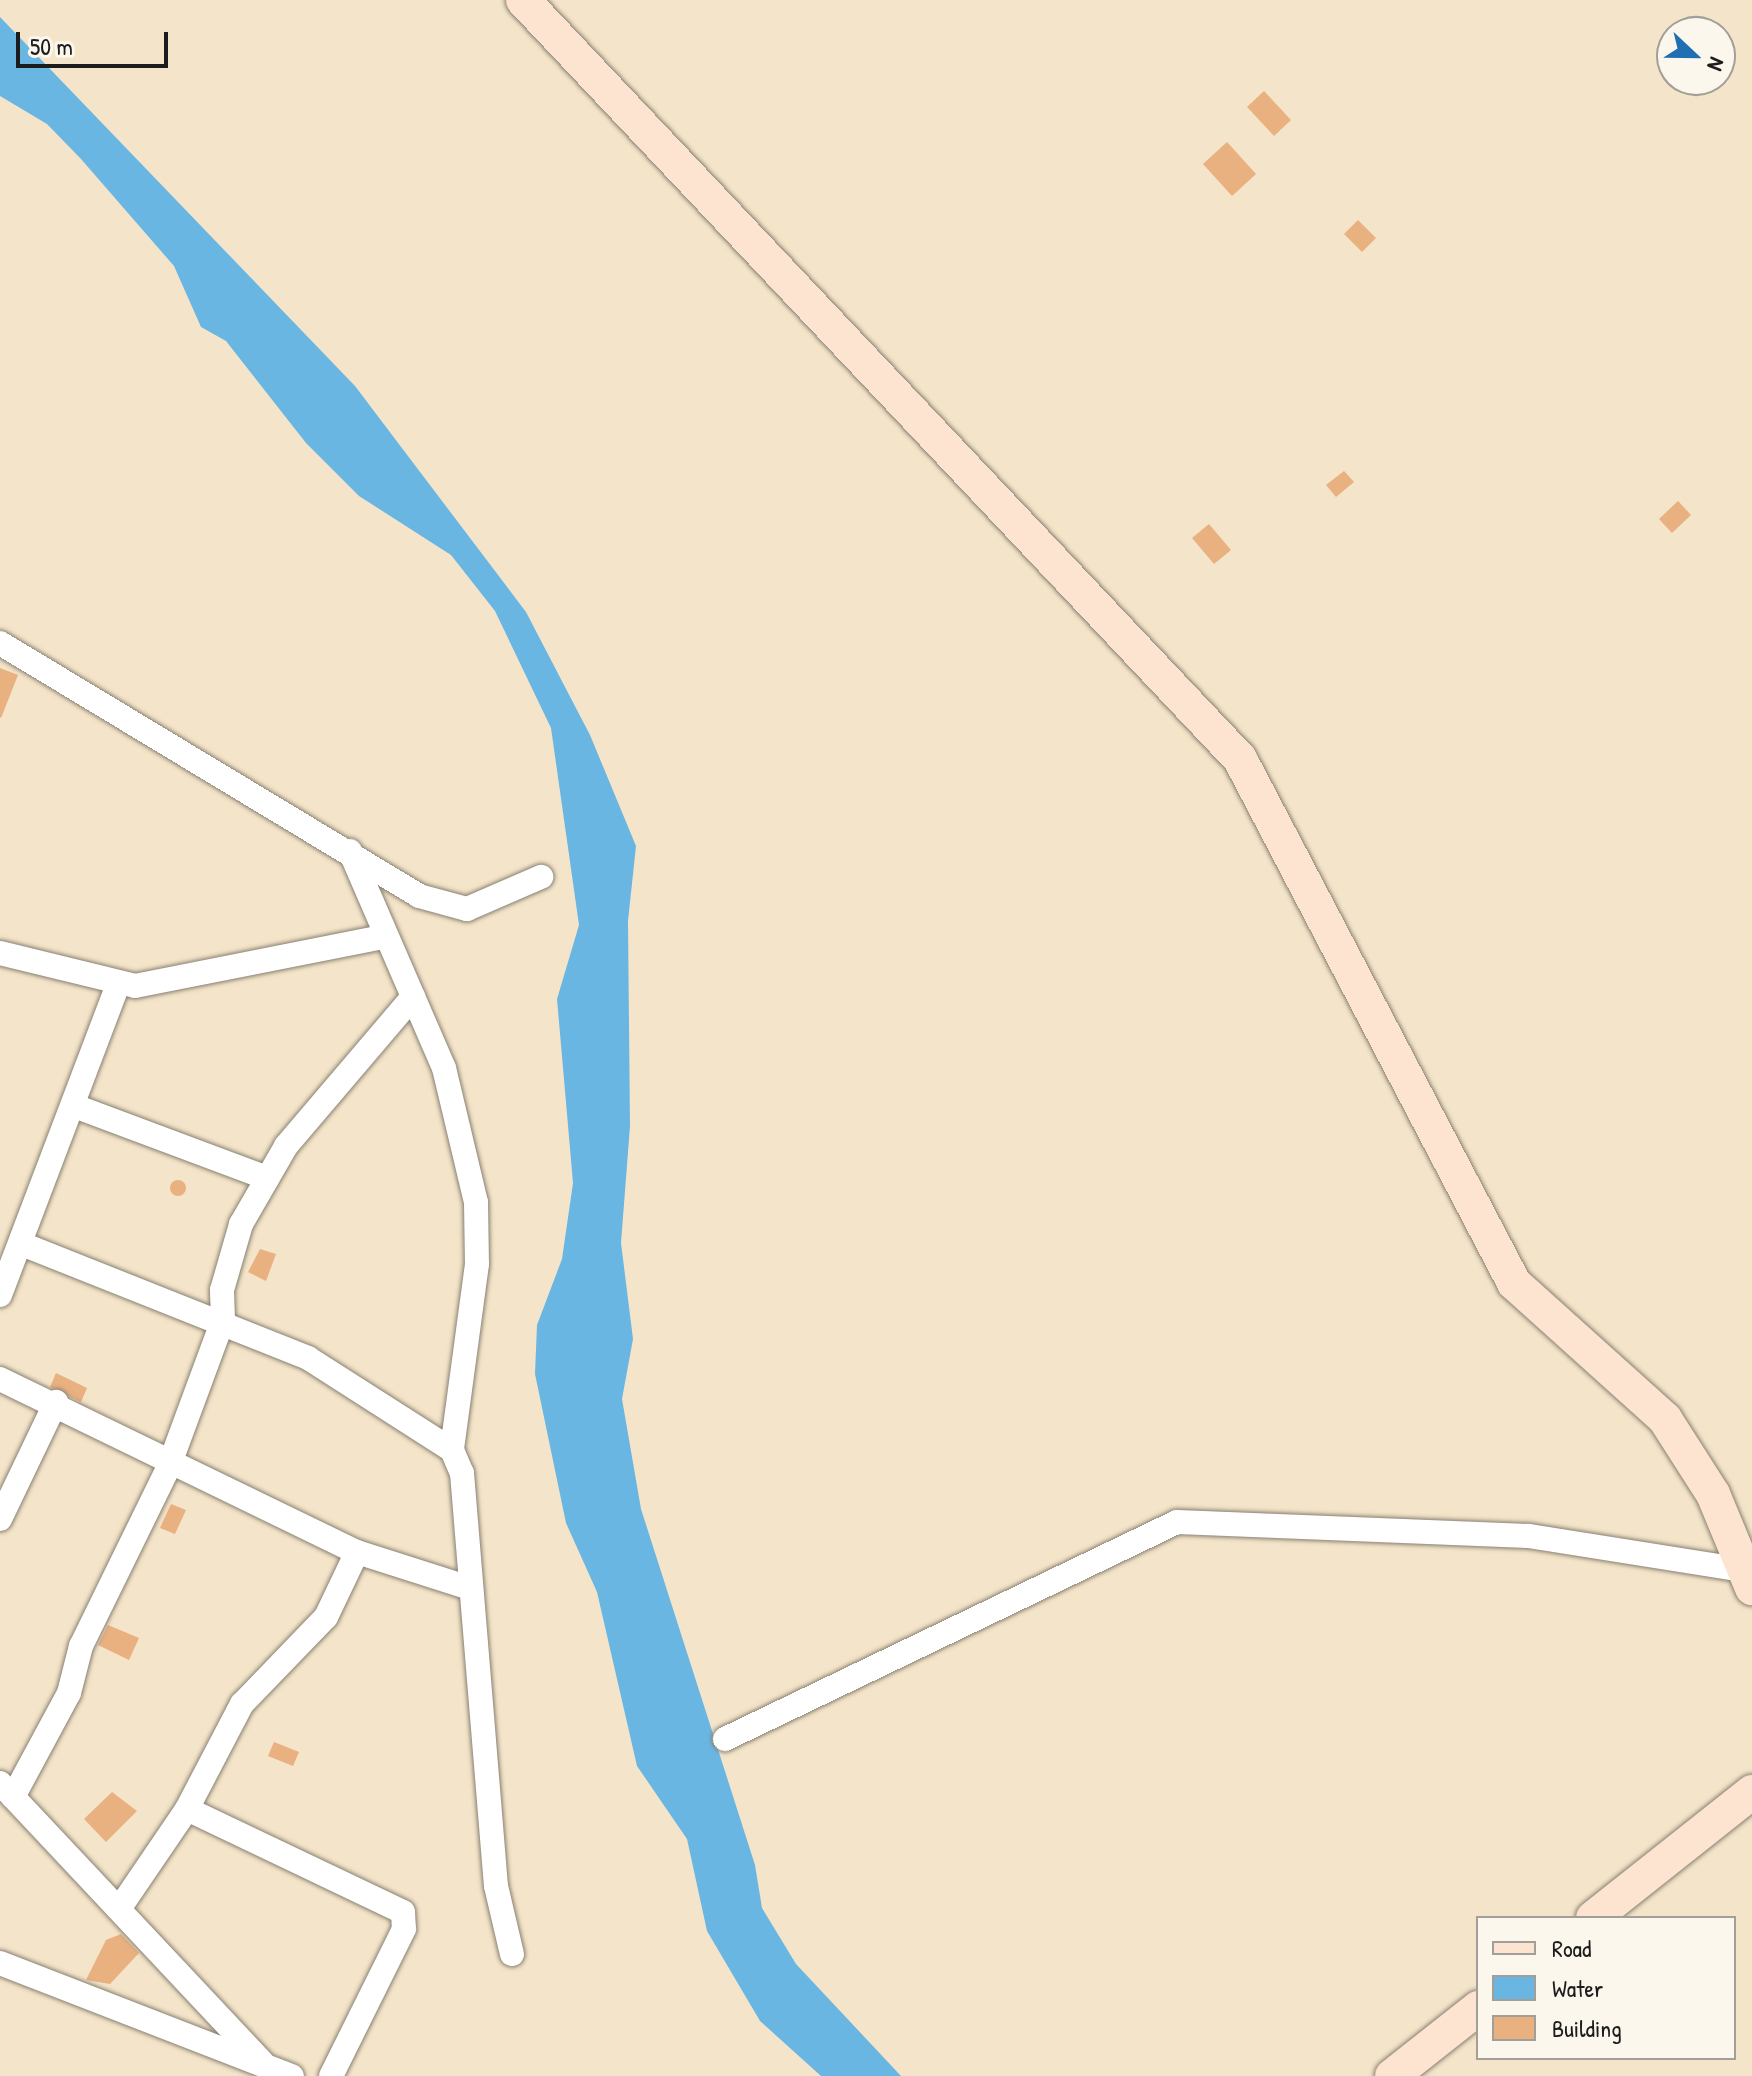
<!DOCTYPE html>
<style>
body{margin:0}
#map{position:relative;width:1752px;height:2076px;overflow:hidden;background:#f4e4c9;font-family:"Patrick Hand",sans-serif}
div>[style]{position:absolute}
.water>*{inset:0;background:#6ab6e3}
.building>*{inset:0;background:#e9b080}
.round{border-radius:50%}
.roads{filter:drop-shadow(0 0 2px #888072) drop-shadow(0 0 2px #888072)}
.street>*{height:24px;margin:-12px;padding:0 12px;transform-origin:12px;border-radius:12px;background:#fff}
.secondary>*{height:34px;margin:-17px;padding:0 17px;transform-origin:17px;border-radius:17px;background:#fde4d1}
span{translate:-50% -50%;white-space:nowrap;text-align:center;line-height:1.15;-webkit-text-stroke:8px #fbf7ec;paint-order:stroke}
.legend{position:absolute;left:1476px;top:1916px;width:260px;height:144px;box-sizing:border-box;background:#fbf7ec;border:2px solid #a29f99;margin:0;padding:10px 14px;list-style:none;font-size:24px;color:#1c1c1c}
.legend li{display:flex;align-items:center;gap:16px;height:40px}
.legend b{width:40px;border:2px solid #a29f99}
.north{position:absolute;left:1656px;top:16px;width:80px;height:80px;box-sizing:border-box;background:#fbf7ec;border:2px solid #a29f99;border-radius:50%;rotate:112deg;font-size:22px;font-weight:700;line-height:32px;text-align:center;color:#1c1c1c}
.north::after{content:'';display:block;margin:auto;width:28px;height:36px;background:#1f6fb2;clip-path:polygon(50% 0,100% 100%,50% 72%,0 100%)}
.scale{position:absolute;left:16px;top:32px;width:152px;height:36px;box-sizing:border-box;border:4px solid #1c1c1c;border-top:0;padding-left:10px;font-size:24px;line-height:28px;white-space:nowrap;color:#1c1c1c;-webkit-text-stroke:6px #fbf7ec;paint-order:stroke}
</style>
<div id="map">
<div class="water">
<i style="clip-path:polygon(0 17px,355px 386px,526px 612px,590px 735px,636px 846px,628px 921px,630px 1126px,621px 1243px,633px 1339px,622px 1399px,641px 1509px,755px 1865px,762px 1908px,796px 1964px,901px 2076px,821px 2076px,760px 2021px,707px 1931px,687px 1839px,637px 1766px,597px 1592px,566px 1523px,535px 1374px,537px 1325px,562px 1259px,573px 1183px,557px 999px,579px 925px,551px 728px,495px 611px,451px 555px,359px 496px,306px 443px,226px 341px,201px 327px,174px 266px,81px 159px,47px 124px,0 96px)"></i>
</div>
<div class="building">
<i style="clip-path:polygon(1264px 91px,1291px 120px,1274px 136px,1247px 107px)"></i>
<i style="clip-path:polygon(1227px 142px,1256px 174px,1232px 196px,1203px 164px)"></i>
<i style="clip-path:polygon(1358px 220px,1376px 238px,1362px 252px,1344px 234px)"></i>
<i style="clip-path:polygon(1344px 471px,1354px 482px,1336px 497px,1326px 485px)"></i>
<i style="clip-path:polygon(1678px 501px,1691px 515px,1672px 533px,1659px 519px)"></i>
<i style="clip-path:polygon(1209px 524px,1231px 550px,1214px 564px,1192px 538px)"></i>
<i style="clip-path:polygon(0 668px,18px 675px,1px 718px,0 717px)"></i>
<i class="round" style="left:170px;top:1180px;width:16px;height:16px"></i>
<i style="clip-path:polygon(260px 1249px,276px 1254px,266px 1281px,248px 1272px)"></i>
<i style="clip-path:polygon(56px 1373px,87px 1388px,81px 1402px,50px 1387px)"></i>
<i style="clip-path:polygon(171px 1504px,186px 1510px,175px 1534px,160px 1528px)"></i>
<i style="clip-path:polygon(108px 1625px,139px 1638px,129px 1660px,98px 1645px)"></i>
<i style="clip-path:polygon(274px 1742px,299px 1752px,293px 1766px,268px 1756px)"></i>
<i style="clip-path:polygon(112px 1792px,137px 1811px,106px 1842px,84px 1819px)"></i>
<i style="clip-path:polygon(121px 1934px,139px 1953px,110px 1984px,86px 1980px,106px 1940px)"></i>
</div>
<div class="roads">
<div class="street">
<i style="left:0;top:643px;width:489px;rotate:31.1deg"></i>
<i style="left:419px;top:896px;width:50px;rotate:15.2deg"></i>
<i style="left:467px;top:909px;width:81px;rotate:-23.4deg"></i>
<i style="left:350px;top:851px;width:236px;rotate:66.6deg"></i>
<i style="left:444px;top:1068px;width:138px;rotate:76.6deg"></i>
<i style="left:476px;top:1202px;width:62px;rotate:89.1deg"></i>
<i style="left:477px;top:1264px;width:188px;rotate:97.7deg"></i>
<i style="left:452px;top:1450px;width:25px;rotate:67deg"></i>
<i style="left:462px;top:1473px;width:414px;rotate:85.3deg"></i>
<i style="left:496px;top:1886px;width:70px;rotate:76.8deg"></i>
<i style="left:0;top:953px;width:139px;rotate:13.7deg"></i>
<i style="left:135px;top:986px;width:253px;rotate:-11.2deg"></i>
<i style="left:77px;top:1107px;width:203px;rotate:20.5deg"></i>
<i style="left:22px;top:1244px;width:308px;rotate:21.7deg"></i>
<i style="left:308px;top:1358px;width:171px;rotate:32.6deg"></i>
<i style="left:0;top:1295px;width:332px;rotate:-69.2deg"></i>
<i style="left:0;top:1379px;width:397px;rotate:25.9deg"></i>
<i style="left:357px;top:1552px;width:115px;rotate:17.7deg"></i>
<i style="left:0;top:1519px;width:130px;rotate:-64.4deg"></i>
<i style="left:725px;top:1739px;width:501px;rotate:-25.65deg"></i>
<i style="left:1177px;top:1522px;width:352px;rotate:2.3deg"></i>
<i style="left:1529px;top:1536px;width:217px;rotate:9deg"></i>
<i style="left:0;top:1783px;width:384px;rotate:46.8deg"></i>
<i style="left:13px;top:1797px;width:118px;rotate:-61.7deg"></i>
<i style="left:69px;top:1693px;width:49px;rotate:-75.7deg"></i>
<i style="left:81px;top:1646px;width:200px;rotate:-63.9deg"></i>
<i style="left:169px;top:1466px;width:156px;rotate:-69.7deg"></i>
<i style="left:223px;top:1320px;width:30px;rotate:-92deg"></i>
<i style="left:222px;top:1290px;width:69px;rotate:-73.9deg"></i>
<i style="left:241px;top:1224px;width:90px;rotate:-60deg"></i>
<i style="left:286px;top:1146px;width:196px;rotate:-49.6deg"></i>
<i style="left:187px;top:1809px;width:239px;rotate:25.5deg"></i>
<i style="left:403px;top:1912px;width:17px;rotate:87deg"></i>
<i style="left:404px;top:1929px;width:164px;rotate:116.4deg"></i>
<i style="left:119px;top:1909px;width:121px;rotate:-55.8deg"></i>
<i style="left:187px;top:1809px;width:119px;rotate:-62.4deg"></i>
<i style="left:242px;top:1704px;width:121px;rotate:-46deg"></i>
<i style="left:326px;top:1617px;width:72px;rotate:-64.5deg"></i>
<i style="left:0;top:1963px;width:313px;rotate:21.2deg"></i>
</div>
<div class="secondary">
<i style="left:523px;top:0;width:1044px;rotate:46.63deg"></i>
<i style="left:1240px;top:759px;width:591px;rotate:62.39deg"></i>
<i style="left:1514px;top:1283px;width:203px;rotate:42deg"></i>
<i style="left:1665px;top:1419px;width:89px;rotate:57.4deg"></i>
<i style="left:1713px;top:1494px;width:102px;rotate:67.5deg"></i>
<i style="left:1593px;top:1918px;width:203px;rotate:-38.4deg"></i>
<i style="left:1392px;top:2076px;width:110px;rotate:-38.3deg"></i>
</div>
</div>
<ul class="legend">
<li><b style="height:10px;background:#fde4d1"></b>Road</li>
<li><b style="height:22px;background:#6ab6e3"></b>Water</li>
<li><b style="height:22px;background:#e9b080"></b>Building</li>
</ul>
<div class="north">N</div>
<div class="scale">50 m</div>
</div>
